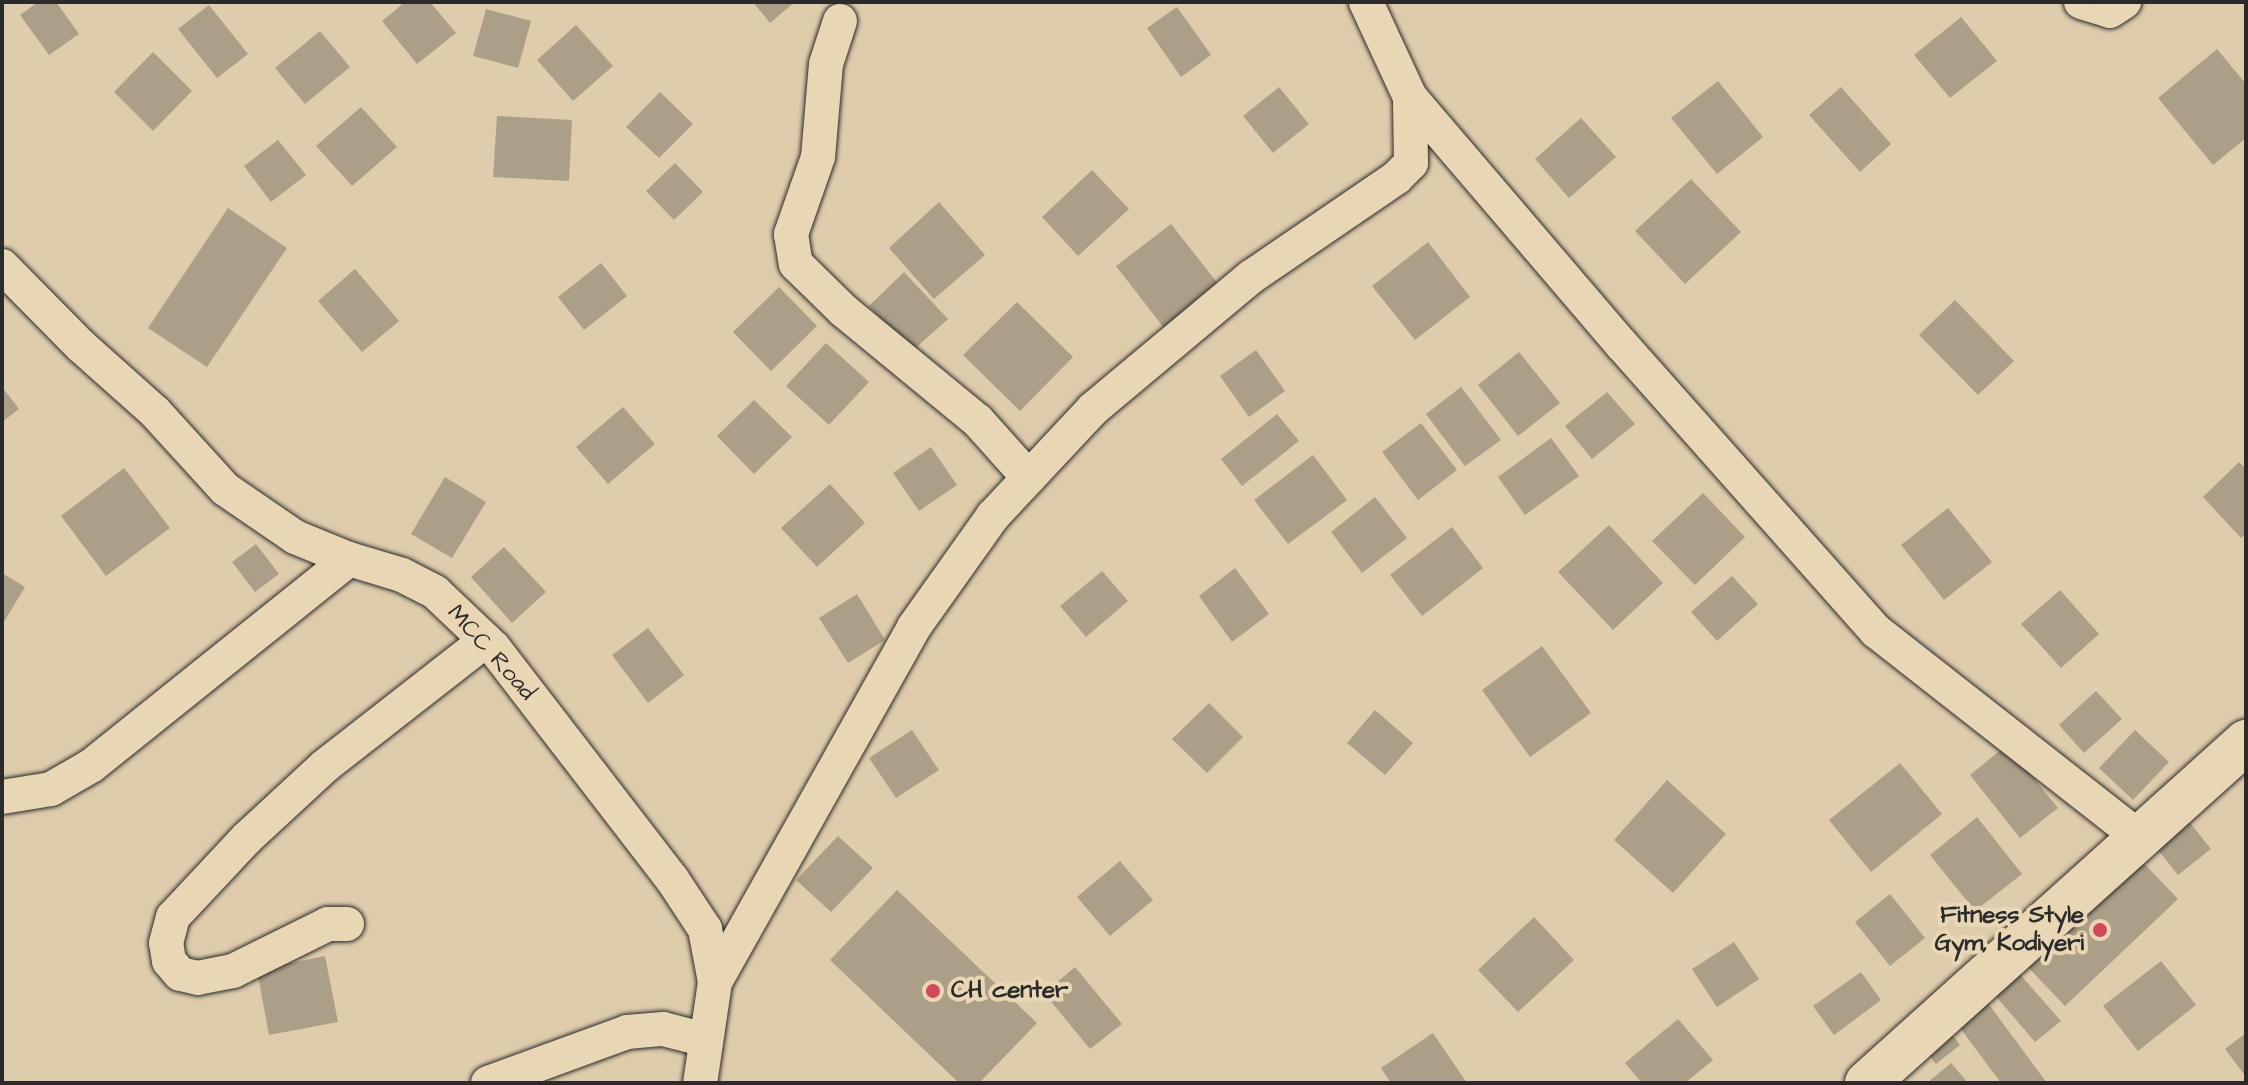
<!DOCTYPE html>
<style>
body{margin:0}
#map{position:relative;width:2248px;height:1085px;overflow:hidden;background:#deccac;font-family:"Architects Daughter",sans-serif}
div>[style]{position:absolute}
.building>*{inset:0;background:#ac9f88}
.roads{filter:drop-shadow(0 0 2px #2b2b2b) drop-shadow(0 0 2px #2b2b2b)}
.street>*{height:34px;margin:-17px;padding:0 17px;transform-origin:17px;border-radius:17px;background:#e9d6b4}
.secondary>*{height:44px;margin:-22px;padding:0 22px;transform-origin:22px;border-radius:22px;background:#e9d6b4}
.dots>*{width:22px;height:22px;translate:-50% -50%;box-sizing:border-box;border:4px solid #e9d6b4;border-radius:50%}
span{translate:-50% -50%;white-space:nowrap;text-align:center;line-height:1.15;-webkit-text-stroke:8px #e9d6b4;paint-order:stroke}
.street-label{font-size:24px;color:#2b2b2b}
.poi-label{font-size:24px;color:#2b2b2b;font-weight:700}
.right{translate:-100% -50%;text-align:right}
.left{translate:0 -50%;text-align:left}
.frame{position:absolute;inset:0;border:4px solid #2b2b2b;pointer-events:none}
</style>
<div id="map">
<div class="building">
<i style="clip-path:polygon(38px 2px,56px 2px,79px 34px,49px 55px,20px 15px)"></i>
<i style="clip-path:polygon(405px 2px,430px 2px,456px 33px,417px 64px,382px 21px)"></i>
<i style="clip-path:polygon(753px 2px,795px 2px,770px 23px)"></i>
<i style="clip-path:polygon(209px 5px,248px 54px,217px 78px,178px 29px)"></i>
<i style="clip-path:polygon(1177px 7px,1211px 55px,1181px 77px,1147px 28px)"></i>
<i style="clip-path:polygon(486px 9px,531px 21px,518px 68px,473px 56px)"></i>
<i style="clip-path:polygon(1961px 17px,1997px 61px,1950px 98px,1914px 55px)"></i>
<i style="clip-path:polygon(576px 25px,613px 66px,573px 101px,537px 60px)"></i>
<i style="clip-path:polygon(320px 31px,350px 67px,305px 104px,275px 68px)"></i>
<i style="clip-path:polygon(2217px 49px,2246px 84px,2246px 138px,2213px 165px,2158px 98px)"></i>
<i style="clip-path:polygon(153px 52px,192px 91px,153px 131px,114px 92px)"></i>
<i style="clip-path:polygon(1718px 81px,1763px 137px,1717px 174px,1671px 118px)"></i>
<i style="clip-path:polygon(1279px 87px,1309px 124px,1273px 153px,1243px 116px)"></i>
<i style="clip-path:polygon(1841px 87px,1891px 144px,1860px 172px,1809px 115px)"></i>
<i style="clip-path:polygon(660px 92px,693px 124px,659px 158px,626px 127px)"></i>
<i style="clip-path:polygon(361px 107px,397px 147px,352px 186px,316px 146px)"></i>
<i style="clip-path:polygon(497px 116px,572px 120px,569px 181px,493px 177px)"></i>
<i style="clip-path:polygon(1581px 118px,1616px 157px,1569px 198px,1535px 159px)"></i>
<i style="clip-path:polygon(278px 140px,306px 175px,271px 202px,244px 166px)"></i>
<i style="clip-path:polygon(675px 163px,703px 192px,674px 220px,646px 191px)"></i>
<i style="clip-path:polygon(1092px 170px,1129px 209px,1078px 256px,1042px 217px)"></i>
<i style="clip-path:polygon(1691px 179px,1741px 232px,1685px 284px,1635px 231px)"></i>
<i style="clip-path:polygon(939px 202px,985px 255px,934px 299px,889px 248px)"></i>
<i style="clip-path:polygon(228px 208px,287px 248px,207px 367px,148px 328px)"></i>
<i style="clip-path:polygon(1171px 224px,1219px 285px,1164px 328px,1116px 266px)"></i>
<i style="clip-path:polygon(1428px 242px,1470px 297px,1415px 340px,1372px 286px)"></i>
<i style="clip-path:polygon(601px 263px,627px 296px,584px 330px,558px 297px)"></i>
<i style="clip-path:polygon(355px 269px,399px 321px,362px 352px,318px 301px)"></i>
<i style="clip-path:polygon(904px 272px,948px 319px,912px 351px,869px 306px)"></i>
<i style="clip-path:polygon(779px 287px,817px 326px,771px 371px,733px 332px)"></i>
<i style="clip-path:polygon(1955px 300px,2014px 361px,1978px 395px,1919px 335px)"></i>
<i style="clip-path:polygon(1017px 302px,1073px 357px,1020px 411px,963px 355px)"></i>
<i style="clip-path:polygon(826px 343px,869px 382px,829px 425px,786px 386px)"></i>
<i style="clip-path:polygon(1256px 350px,1285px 391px,1249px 417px,1220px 376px)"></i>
<i style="clip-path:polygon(1519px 352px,1560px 403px,1518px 436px,1478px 385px)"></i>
<i style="clip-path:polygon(2px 387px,19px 409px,2px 422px)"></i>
<i style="clip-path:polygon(1461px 387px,1501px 440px,1465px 466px,1426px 414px)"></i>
<i style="clip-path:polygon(1607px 392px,1635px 424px,1592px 459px,1565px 426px)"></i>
<i style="clip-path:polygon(754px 400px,792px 437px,754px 474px,717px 436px)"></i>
<i style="clip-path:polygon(623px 407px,655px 444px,608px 484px,576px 447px)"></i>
<i style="clip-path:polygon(1277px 414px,1299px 441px,1242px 486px,1221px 459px)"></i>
<i style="clip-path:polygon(1421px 423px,1457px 470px,1418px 500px,1382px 452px)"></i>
<i style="clip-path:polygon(1551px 438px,1579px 476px,1525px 515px,1498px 477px)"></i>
<i style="clip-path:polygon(931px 447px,957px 485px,919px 511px,893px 473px)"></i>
<i style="clip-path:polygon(1313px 455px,1347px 500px,1288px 544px,1254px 500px)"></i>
<i style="clip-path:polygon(2239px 462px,2246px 469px,2246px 533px,2241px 538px,2203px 497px)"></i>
<i style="clip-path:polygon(124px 468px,170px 528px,106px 576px,61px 516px)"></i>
<i style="clip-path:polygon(445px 477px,486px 502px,452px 558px,411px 534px)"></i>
<i style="clip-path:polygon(830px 484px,865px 523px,817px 567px,781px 528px)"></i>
<i style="clip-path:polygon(1703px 493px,1745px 537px,1695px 585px,1652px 541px)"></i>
<i style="clip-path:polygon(1375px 497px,1407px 538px,1362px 573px,1331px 532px)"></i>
<i style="clip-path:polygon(1948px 508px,1992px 562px,1944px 600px,1901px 545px)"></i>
<i style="clip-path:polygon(1609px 525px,1663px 583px,1613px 630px,1558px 572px)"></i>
<i style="clip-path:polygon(1452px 527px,1483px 568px,1422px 616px,1390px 575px)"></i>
<i style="clip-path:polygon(256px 544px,279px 574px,255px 592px,232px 562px)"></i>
<i style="clip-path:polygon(504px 547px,546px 592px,512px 623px,471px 577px)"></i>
<i style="clip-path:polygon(1235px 568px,1269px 614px,1232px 642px,1199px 596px)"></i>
<i style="clip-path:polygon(1102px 571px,1128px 601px,1086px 637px,1060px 606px)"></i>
<i style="clip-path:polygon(2px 573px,25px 587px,2px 625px)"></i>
<i style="clip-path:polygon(1732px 576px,1758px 604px,1717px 641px,1691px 612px)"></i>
<i style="clip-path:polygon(2060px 590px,2099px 634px,2061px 668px,2021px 624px)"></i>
<i style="clip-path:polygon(857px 594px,885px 640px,848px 663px,819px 618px)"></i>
<i style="clip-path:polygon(648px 628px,684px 675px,648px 703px,612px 655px)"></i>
<i style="clip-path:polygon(1542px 646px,1591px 713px,1530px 757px,1482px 690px)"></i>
<i style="clip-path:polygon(2096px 691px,2122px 719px,2084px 753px,2059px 725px)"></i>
<i style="clip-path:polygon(1209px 703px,1243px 737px,1207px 773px,1172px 739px)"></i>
<i style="clip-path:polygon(1375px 710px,1413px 743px,1385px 775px,1347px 743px)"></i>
<i style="clip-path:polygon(912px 730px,939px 770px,896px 798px,869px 758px)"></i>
<i style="clip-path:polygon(2135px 730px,2169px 762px,2133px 800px,2099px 768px)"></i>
<i style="clip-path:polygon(2007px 745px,2058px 808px,2020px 838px,1970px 775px)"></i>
<i style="clip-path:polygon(1900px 763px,1942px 814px,1871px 872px,1829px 820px)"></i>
<i style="clip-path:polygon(1667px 780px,1726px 834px,1673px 893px,1614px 840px)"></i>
<i style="clip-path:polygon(2183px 814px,2211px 849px,2178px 875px,2150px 840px)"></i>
<i style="clip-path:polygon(1977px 817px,2022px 874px,1975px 911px,1930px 855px)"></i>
<i style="clip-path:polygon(838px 836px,873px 868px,831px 912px,796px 880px)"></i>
<i style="clip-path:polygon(2136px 855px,2178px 899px,2065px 1006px,2023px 962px)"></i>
<i style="clip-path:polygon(1120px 861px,1153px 900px,1110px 936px,1077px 897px)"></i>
<i style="clip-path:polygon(897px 890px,1037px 1023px,979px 1083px,959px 1083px,830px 960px)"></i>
<i style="clip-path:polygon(1890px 894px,1925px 938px,1890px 966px,1855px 922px)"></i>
<i style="clip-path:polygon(1534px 917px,1574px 960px,1518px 1012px,1478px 970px)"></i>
<i style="clip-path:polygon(1734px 942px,1759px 979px,1717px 1007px,1692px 969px)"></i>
<i style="clip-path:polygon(325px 956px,338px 1022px,269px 1035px,257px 970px)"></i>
<i style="clip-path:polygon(2161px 961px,2196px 1005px,2138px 1051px,2103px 1006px)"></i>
<i style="clip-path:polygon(1075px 967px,1122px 1024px,1090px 1049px,1044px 993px)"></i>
<i style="clip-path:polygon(1861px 972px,1881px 1000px,1834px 1035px,1813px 1006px)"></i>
<i style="clip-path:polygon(2018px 972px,2061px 1021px,2035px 1042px,1993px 993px)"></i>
<i style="clip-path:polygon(1982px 995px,2047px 1083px,2001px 1083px,1952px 1017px)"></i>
<i style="clip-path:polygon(1678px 1019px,1713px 1060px,1685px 1083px,1642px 1083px,1625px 1063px)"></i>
<i style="clip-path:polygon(1946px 1027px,1960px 1045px,1936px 1064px,1922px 1046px)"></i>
<i style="clip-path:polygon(1433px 1033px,1467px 1083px,1391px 1083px,1381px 1068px)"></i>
<i style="clip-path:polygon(2246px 1033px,2246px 1077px,2225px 1049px)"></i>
<i style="clip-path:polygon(1951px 1063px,1968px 1083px,1927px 1083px)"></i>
</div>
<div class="roads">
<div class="street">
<i style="left:2081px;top:2px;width:30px;rotate:17deg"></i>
<i style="left:2110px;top:11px;width:17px;rotate:-33deg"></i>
<i style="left:840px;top:21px;width:45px;rotate:108deg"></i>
<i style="left:826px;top:64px;width:93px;rotate:94.9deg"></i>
<i style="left:818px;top:157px;width:82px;rotate:109.3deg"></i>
<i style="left:791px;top:234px;width:30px;rotate:81deg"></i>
<i style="left:796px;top:264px;width:67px;rotate:44.4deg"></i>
<i style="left:844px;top:311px;width:173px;rotate:39.4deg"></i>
<i style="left:978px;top:421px;width:76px;rotate:48.2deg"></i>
<i style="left:1410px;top:97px;width:326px;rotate:49.5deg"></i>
<i style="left:1622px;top:345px;width:383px;rotate:48.4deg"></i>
<i style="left:1876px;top:631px;width:335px;rotate:38.1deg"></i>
<i style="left:2px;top:266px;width:112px;rotate:45.4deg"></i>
<i style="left:81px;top:346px;width:99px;rotate:41.7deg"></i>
<i style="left:155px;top:412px;width:104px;rotate:47.7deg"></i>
<i style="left:225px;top:489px;width:85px;rotate:34.4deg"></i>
<i style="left:295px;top:537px;width:58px;rotate:22.2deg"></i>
<i style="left:2px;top:797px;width:50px;rotate:-9.3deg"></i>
<i style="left:51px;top:789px;width:46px;rotate:-29.9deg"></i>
<i style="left:91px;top:766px;width:331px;rotate:-38.7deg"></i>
<i style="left:349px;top:559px;width:55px;rotate:16.8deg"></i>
<i style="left:402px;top:575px;width:37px;rotate:27deg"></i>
<i style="left:435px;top:592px;width:81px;rotate:43.5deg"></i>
<i style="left:494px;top:648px;width:292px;rotate:52.4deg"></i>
<i style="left:672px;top:879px;width:60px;rotate:56.6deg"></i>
<i style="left:705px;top:929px;width:54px;rotate:79.3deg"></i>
<i style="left:715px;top:982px;width:102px;rotate:98.4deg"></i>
<i style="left:347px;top:924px;width:19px;rotate:180deg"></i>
<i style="left:328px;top:924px;width:106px;rotate:153.7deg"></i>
<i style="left:233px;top:971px;width:36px;rotate:169deg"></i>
<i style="left:198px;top:978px;width:18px;rotate:-167deg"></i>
<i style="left:180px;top:974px;width:17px;rotate:-130deg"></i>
<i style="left:169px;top:961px;width:18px;rotate:-99deg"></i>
<i style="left:166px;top:943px;width:27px;rotate:-75deg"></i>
<i style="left:173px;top:917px;width:108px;rotate:-46.9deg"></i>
<i style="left:247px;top:838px;width:106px;rotate:-42.7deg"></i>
<i style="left:325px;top:766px;width:204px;rotate:-38deg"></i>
<i style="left:715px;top:982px;width:407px;rotate:-60.7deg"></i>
<i style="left:914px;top:627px;width:136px;rotate:-54.6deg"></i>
<i style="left:993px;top:516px;width:146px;rotate:-46.9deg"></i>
<i style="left:1093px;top:409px;width:206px;rotate:-39.9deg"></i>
<i style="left:1251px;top:277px;width:176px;rotate:-34.3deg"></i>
<i style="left:1396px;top:178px;width:21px;rotate:-45deg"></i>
<i style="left:1411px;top:163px;width:66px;rotate:-90.9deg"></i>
<i style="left:1410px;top:97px;width:105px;rotate:-114.9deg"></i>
<i style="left:488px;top:1083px;width:148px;rotate:-20.1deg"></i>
<i style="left:627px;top:1032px;width:36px;rotate:-5deg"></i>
<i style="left:663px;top:1029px;width:44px;rotate:14.3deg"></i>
</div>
<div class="secondary">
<i style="left:1867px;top:1083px;width:510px;rotate:-41.98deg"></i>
</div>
</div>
<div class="dots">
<i style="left:2100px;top:930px;background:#d1495b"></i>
<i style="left:933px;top:991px;background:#d1495b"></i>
</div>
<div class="street-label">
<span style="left:491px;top:653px;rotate:48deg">MCC Road</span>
</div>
<div class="poi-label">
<span class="right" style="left:2084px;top:930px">Fitness Style<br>Gym, Kodiyeri</span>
<span class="left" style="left:951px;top:991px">CH center</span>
</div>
<div class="frame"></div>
</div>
